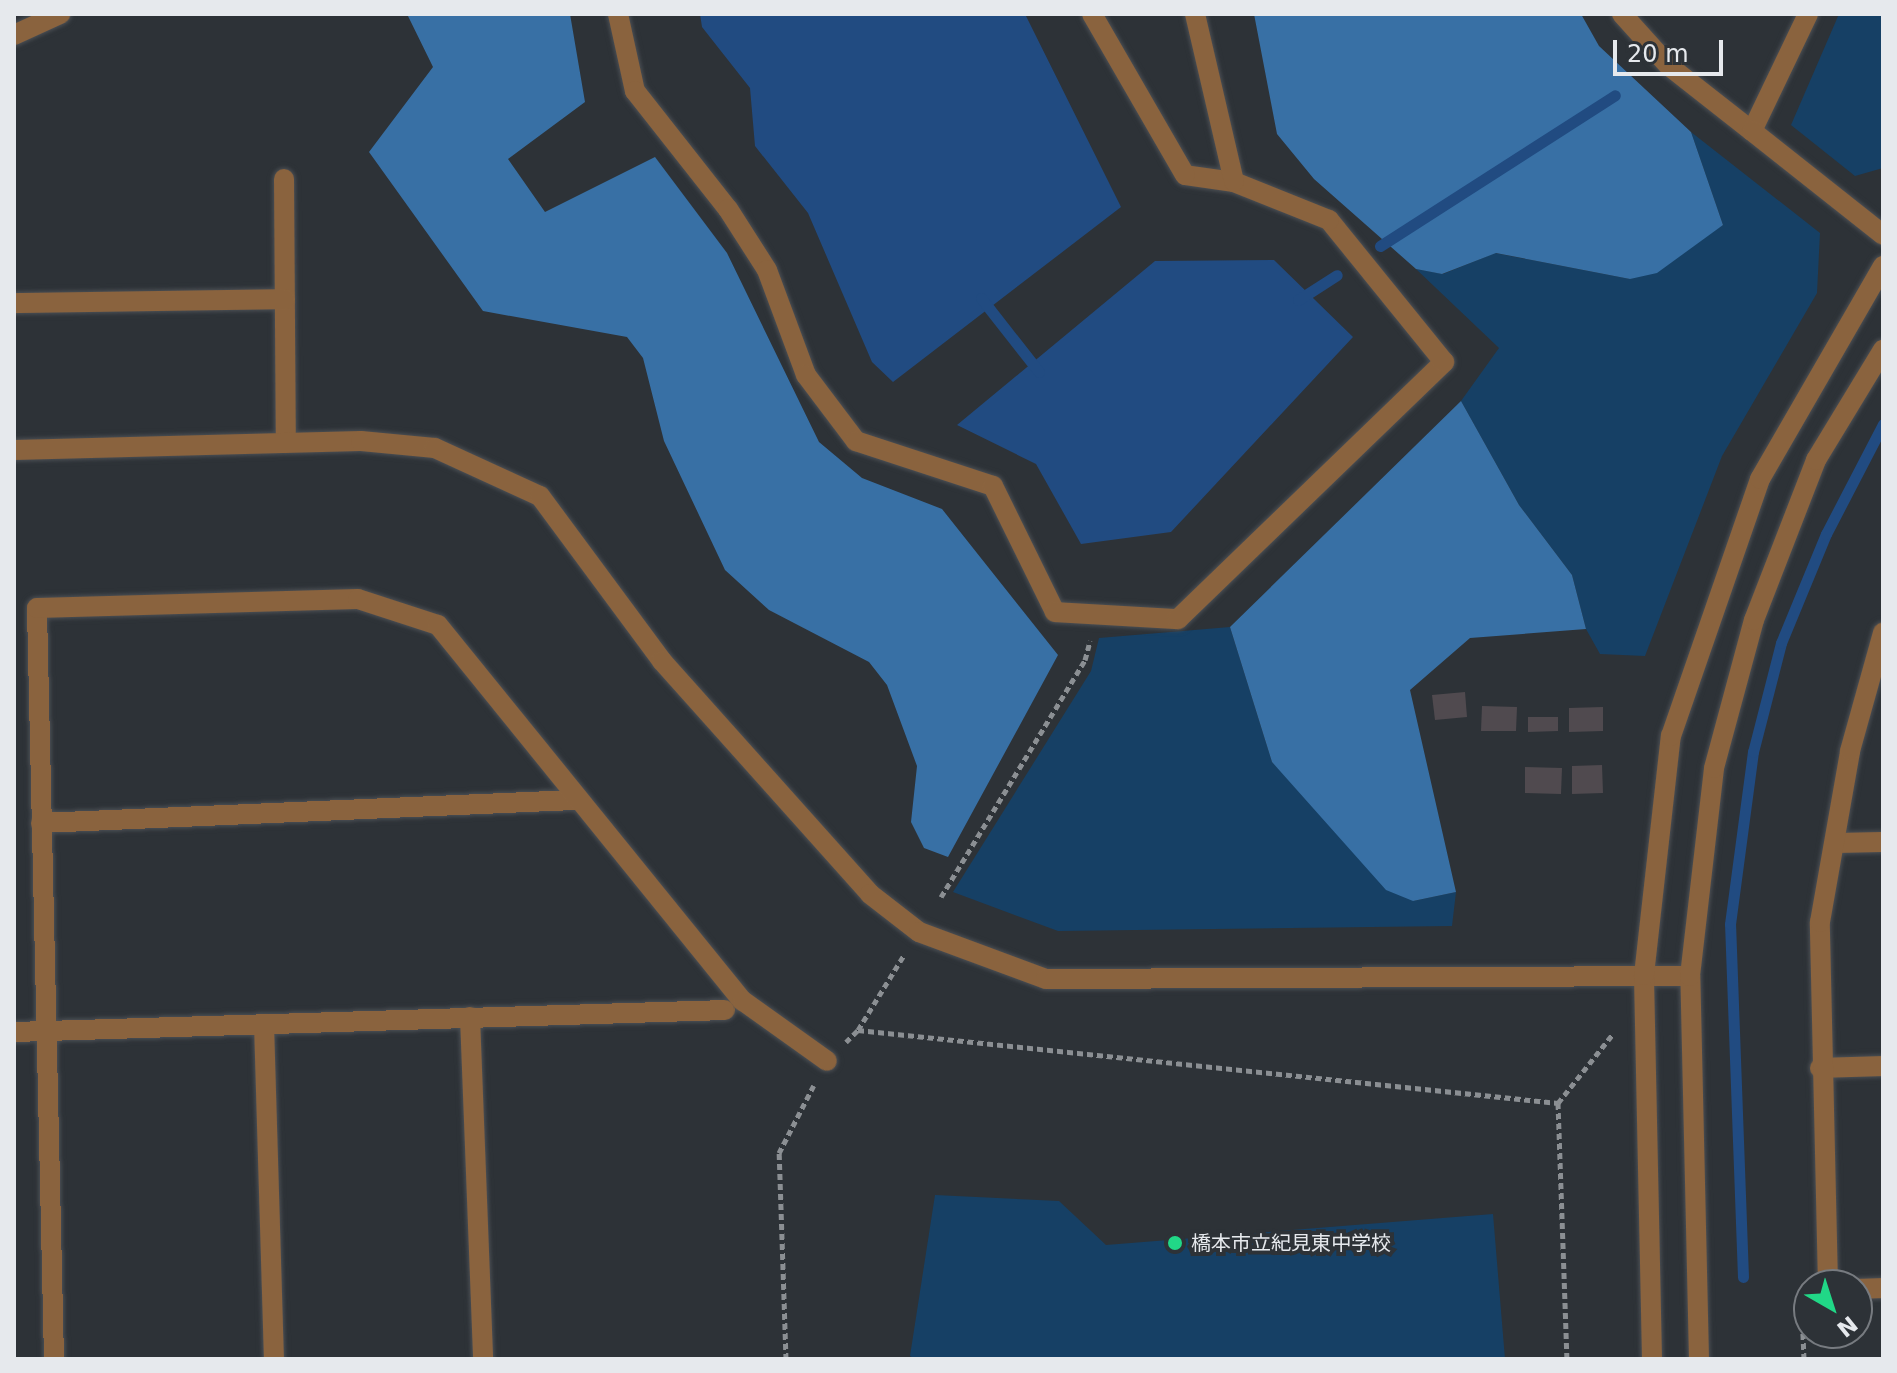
<!DOCTYPE html>
<meta charset="utf-8">
<style>
body{margin:0}
#map{position:relative;width:1897px;height:1373px;overflow:hidden;background:#2d3237;font-family:"DejaVu Sans","Noto Sans JP",sans-serif}
div>[style]{position:absolute}
.green>*{inset:0;background:#164065}
.forest>*{inset:0;background:#3870a5}
.water>*{inset:0;background:#214b81}
.stream>*{height:11px;margin:-5.5px;padding:0 5.5px;transform-origin:5.5px;border-radius:5.5px;background:#214b81}
.building>*{inset:0;background:#504a4f}
.path>*{height:5px;margin-top:-2.5px;transform-origin:0;background:repeating-linear-gradient(90deg,#8b8f93 0 6px,transparent 0 10px)}
.roads{filter:drop-shadow(0 0 2px #4b4f54) drop-shadow(0 0 2px #4b4f54)}
.minor>*{height:20px;margin:-10px;padding:0 10px;transform-origin:10px;border-radius:10px;background:#8a633e}
.tertiary>*{height:20px;margin:-10px;padding:0 10px;transform-origin:10px;border-radius:10px;background:#8a633e}
.dots>*{width:22px;height:22px;translate:-50% -50%;box-sizing:border-box;border:4px solid #2d3237;border-radius:50%}
span{translate:-50% -50%;white-space:nowrap;text-align:center;line-height:1.15;-webkit-text-stroke:8px #2d3237;paint-order:stroke}
.poi-label{font-size:20px;color:#e6e9ed}
.left{translate:0 -50%;text-align:left}
.frame{position:absolute;inset:0;border:16px solid #e6e9ed;pointer-events:none}
.north{position:absolute;left:1793px;top:1269px;width:80px;height:80px;box-sizing:border-box;background:#2d3237;border:2px solid #777b80;border-radius:50%;rotate:141deg;font-size:22px;font-weight:700;line-height:32px;text-align:center;color:#e6e9ed}
.north::after{content:'';display:block;margin:auto;width:28px;height:36px;background:#21d887;clip-path:polygon(50% 0,100% 100%,50% 72%,0 100%)}
.scale{position:absolute;left:1613px;top:40px;width:110px;height:36px;box-sizing:border-box;border:4px solid #e6e9ed;border-top:0;padding-left:10px;font-size:24px;line-height:28px;white-space:nowrap;color:#e6e9ed;-webkit-text-stroke:6px #2d3237;paint-order:stroke}
</style>
<div id="map">
<div class="green">
<i style="clip-path:polygon(1839px 14px,1883px 14px,1883px 168px,1855px 176px,1791px 125px)"></i>
<i style="clip-path:polygon(1691px 132px,1820px 233px,1817px 293px,1722px 456px,1645px 656px,1600px 654px,1586px 629px,1572px 575px,1519px 505px,1461px 401px,1499px 348px,1416px 269px,1443px 274px,1495px 253px,1630px 279px,1723px 225px)"></i>
<i style="clip-path:polygon(1230px 627px,1272px 762px,1413px 901px,1456px 892px,1452px 926px,1058px 931px,953px 892px,1091px 671px,1099px 638px)"></i>
<i style="clip-path:polygon(935px 1195px,1059px 1201px,1106px 1245px,1493px 1214px,1505px 1359px,915px 1359px,910px 1356px)"></i>
</div>
<div class="forest">
<i style="clip-path:polygon(407px 14px,570px 14px,585px 102px,508px 159px,545px 212px,655px 157px,727px 253px,819px 442px,862px 478px,942px 509px,1058px 655px,948px 857px,924px 848px,911px 822px,917px 766px,887px 685px,869px 662px,769px 610px,725px 570px,664px 441px,643px 358px,627px 337px,483px 311px,369px 152px,433px 67px)"></i>
<i style="clip-path:polygon(1254px 14px,1581px 14px,1599px 46px,1691px 132px,1723px 225px,1657px 273px,1630px 279px,1496px 253px,1442px 274px,1416px 269px,1314px 179px,1277px 134px)"></i>
<i style="clip-path:polygon(1461px 401px,1519px 505px,1572px 575px,1586px 629px,1470px 638px,1410px 690px,1456px 892px,1413px 901px,1386px 890px,1272px 762px,1230px 627px)"></i>
</div>
<div class="water">
<i style="clip-path:polygon(700px 14px,1025px 14px,1121px 207px,893px 382px,872px 362px,808px 213px,755px 146px,750px 88px,702px 27px)"></i>
<i style="clip-path:polygon(1274px 260px,1353px 337px,1171px 532px,1081px 544px,1036px 464px,957px 425px,1155px 261px)"></i>
</div>
<div class="stream">
<i style="left:1380px;top:246px;width:279px;rotate:-32.7deg"></i>
<i style="left:981px;top:298px;width:94px;rotate:51.9deg"></i>
<i style="left:1298px;top:300px;width:46px;rotate:-32.7deg"></i>
<i style="left:1743px;top:1277px;width:353px;rotate:-92.1deg"></i>
<i style="left:1730px;top:924px;width:174px;rotate:-82.4deg"></i>
<i style="left:1753px;top:752px;width:113px;rotate:-75.6deg"></i>
<i style="left:1781px;top:643px;width:118px;rotate:-67.6deg"></i>
<i style="left:1826px;top:534px;width:124px;rotate:-62.6deg"></i>
</div>
<div class="building">
<i style="clip-path:polygon(1465px 692px,1467px 717px,1435px 720px,1432px 695px)"></i>
<i style="clip-path:polygon(1482px 706px,1517px 707px,1516px 731px,1481px 731px)"></i>
<i style="clip-path:polygon(1603px 707px,1603px 731px,1569px 732px,1569px 708px)"></i>
<i style="clip-path:polygon(1528px 717px,1558px 717px,1558px 731px,1528px 732px)"></i>
<i style="clip-path:polygon(1602px 765px,1603px 793px,1572px 794px,1572px 766px)"></i>
<i style="clip-path:polygon(1525px 767px,1562px 768px,1561px 794px,1525px 793px)"></i>
</div>
<div class="path">
<i style="left:941px;top:897px;width:277px;rotate:-58.7deg"></i>
<i style="left:1085px;top:660px;width:20px;rotate:-75deg"></i>
<i style="left:858px;top:1030px;width:88px;rotate:-58.5deg"></i>
<i style="left:846px;top:1042px;width:17px;rotate:-45deg"></i>
<i style="left:858px;top:1030px;width:704px;rotate:5.95deg"></i>
<i style="left:1558px;top:1103px;width:256px;rotate:88deg"></i>
<i style="left:1558px;top:1103px;width:87px;rotate:-51.5deg"></i>
<i style="left:786px;top:1359px;width:206px;rotate:-91.9deg"></i>
<i style="left:779px;top:1153px;width:76px;rotate:-62.8deg"></i>
<i style="left:1804px;top:1359px;width:47px;rotate:-92.4deg"></i>
<i style="left:1802px;top:1312px;width:9px;rotate:-41deg"></i>
</div>
<div class="roads">
<div class="minor">
<i style="left:618px;top:14px;width:79px;rotate:77.6deg"></i>
<i style="left:635px;top:91px;width:150px;rotate:51.8deg"></i>
<i style="left:728px;top:209px;width:72px;rotate:57.4deg"></i>
<i style="left:767px;top:270px;width:112px;rotate:69.6deg"></i>
<i style="left:806px;top:375px;width:83px;rotate:52.9deg"></i>
<i style="left:856px;top:441px;width:144px;rotate:18.2deg"></i>
<i style="left:993px;top:486px;width:140px;rotate:63.8deg"></i>
<i style="left:1055px;top:612px;width:123px;rotate:3.3deg"></i>
<i style="left:1178px;top:619px;width:370px;rotate:-44deg"></i>
<i style="left:1444px;top:362px;width:183px;rotate:-129deg"></i>
<i style="left:1329px;top:220px;width:102px;rotate:-158.2deg"></i>
<i style="left:1234px;top:182px;width:49px;rotate:-171.9deg"></i>
<i style="left:1185px;top:175px;width:186px;rotate:-120deg"></i>
<i style="left:1195px;top:14px;width:172px;rotate:76.9deg"></i>
<i style="left:1622px;top:14px;width:70px;rotate:47.9deg"></i>
<i style="left:1669px;top:66px;width:105px;rotate:38.1deg"></i>
<i style="left:1752px;top:131px;width:130px;rotate:-64.4deg"></i>
<i style="left:14px;top:35px;width:51px;rotate:-24.5deg"></i>
<i style="left:284px;top:179px;width:264px;rotate:89.6deg"></i>
<i style="left:14px;top:303px;width:271px;rotate:-0.8deg"></i>
<i style="left:41px;top:823px;width:534px;rotate:-2.47deg"></i>
<i style="left:1835px;top:843px;width:48px;rotate:-1.2deg"></i>
<i style="left:470px;top:1017px;width:342px;rotate:87.8deg"></i>
<i style="left:264px;top:1024px;width:335px;rotate:88.3deg"></i>
<i style="left:14px;top:1032px;width:711px;rotate:-1.77deg"></i>
<i style="left:1820px;top:1068px;width:63px;rotate:-1.8deg"></i>
<i style="left:1828px;top:1285px;width:363px;rotate:-91.3deg"></i>
<i style="left:1820px;top:922px;width:174px;rotate:-80deg"></i>
<i style="left:1850px;top:751px;width:123px;rotate:-74.4deg"></i>
<i style="left:1857px;top:1289px;width:26px;rotate:-2deg"></i>
<i style="left:54px;top:1359px;width:751px;rotate:-91.3deg"></i>
<i style="left:37px;top:608px;width:321px;rotate:-1.6deg"></i>
<i style="left:358px;top:599px;width:84px;rotate:18deg"></i>
<i style="left:438px;top:625px;width:484px;rotate:51deg"></i>
<i style="left:743px;top:1001px;width:103px;rotate:35.5deg"></i>
</div>
<div class="tertiary">
<i style="left:1752px;top:131px;width:167px;rotate:38.4deg"></i>
<i style="left:14px;top:450px;width:347px;rotate:-1.5deg"></i>
<i style="left:361px;top:441px;width:74px;rotate:5.4deg"></i>
<i style="left:435px;top:448px;width:115px;rotate:24.6deg"></i>
<i style="left:540px;top:496px;width:205px;rotate:53.5deg"></i>
<i style="left:662px;top:661px;width:312px;rotate:48.2deg"></i>
<i style="left:870px;top:894px;width:62px;rotate:37.8deg"></i>
<i style="left:919px;top:932px;width:135px;rotate:20.3deg"></i>
<i style="left:1046px;top:979px;width:644px;rotate:-0.27deg"></i>
<i style="left:1652px;top:1359px;width:384px;rotate:-91.2deg"></i>
<i style="left:1644px;top:975px;width:241px;rotate:-83.6deg"></i>
<i style="left:1671px;top:736px;width:272px;rotate:-70.9deg"></i>
<i style="left:1760px;top:479px;width:246px;rotate:-60deg"></i>
<i style="left:1699px;top:1359px;width:383px;rotate:-91.3deg"></i>
<i style="left:1690px;top:976px;width:209px;rotate:-83.4deg"></i>
<i style="left:1714px;top:768px;width:153px;rotate:-74.9deg"></i>
<i style="left:1754px;top:620px;width:172px;rotate:-68.8deg"></i>
<i style="left:1816px;top:460px;width:129px;rotate:-58.7deg"></i>
</div>
</div>
<div class="dots">
<i style="left:1175px;top:1243px;background:#21d887"></i>
</div>
<div class="poi-label">
<span class="left" style="left:1191px;top:1243px">橋本市立紀見東中学校</span>
</div>
<div class="frame"></div>
<div class="north">N</div>
<div class="scale">20 m</div>
</div>
